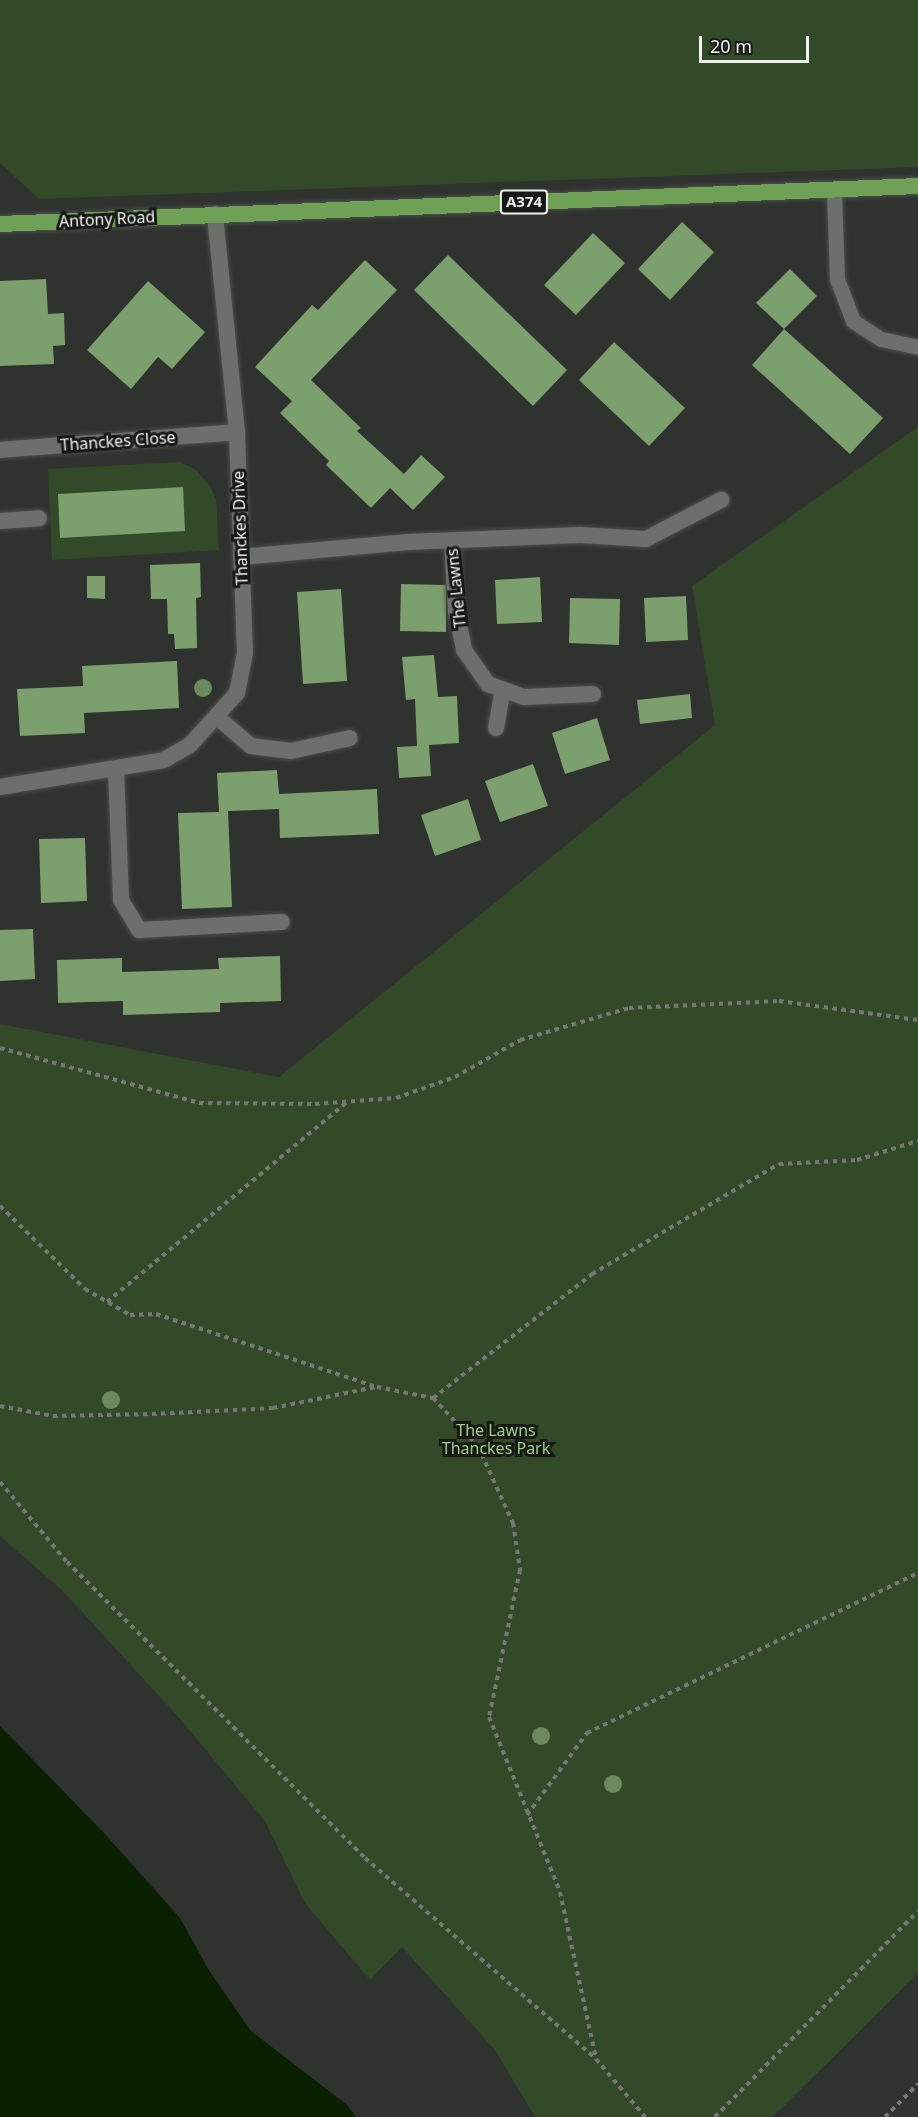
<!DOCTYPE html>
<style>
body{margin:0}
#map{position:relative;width:918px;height:2117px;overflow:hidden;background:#2f322e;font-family:"Noto Sans",sans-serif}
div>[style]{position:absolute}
.green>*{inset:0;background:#334a29}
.water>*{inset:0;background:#092100}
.building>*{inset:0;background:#7ca06d}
.path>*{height:4px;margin-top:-2px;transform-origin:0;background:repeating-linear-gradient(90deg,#757874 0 4.5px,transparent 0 9px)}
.roads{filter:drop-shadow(0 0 2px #4b4e4a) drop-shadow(0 0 2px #4b4e4a)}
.service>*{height:15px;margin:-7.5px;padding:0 7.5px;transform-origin:7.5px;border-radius:7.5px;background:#6c706b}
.minor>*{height:16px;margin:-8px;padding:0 8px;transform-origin:8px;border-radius:8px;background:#6c706b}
.primary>*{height:16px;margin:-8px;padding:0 8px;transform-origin:8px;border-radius:8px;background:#6ea156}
.trees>*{width:18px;height:18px;margin:-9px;border-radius:50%;background:#6b895f}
span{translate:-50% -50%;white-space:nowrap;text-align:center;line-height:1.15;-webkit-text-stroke:6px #181917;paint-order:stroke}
.shield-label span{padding:2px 4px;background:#181917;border:2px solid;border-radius:4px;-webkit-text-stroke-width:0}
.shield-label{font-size:15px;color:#eff1ee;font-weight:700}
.street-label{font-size:16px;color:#eff1ee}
.park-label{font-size:16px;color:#9cd087}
.scale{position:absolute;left:699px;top:36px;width:110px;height:27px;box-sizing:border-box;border:3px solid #eff1ee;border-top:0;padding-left:8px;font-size:18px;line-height:21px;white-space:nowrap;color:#eff1ee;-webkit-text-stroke:4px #181917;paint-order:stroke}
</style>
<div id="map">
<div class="green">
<i style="clip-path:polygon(0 0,918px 0,918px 167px,39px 199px,0 163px)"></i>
<i style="clip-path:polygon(918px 427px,918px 1973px,773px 2117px,535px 2117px,495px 2050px,402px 1947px,370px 1980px,305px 1903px,265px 1821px,181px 1720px,62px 1590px,0 1536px,0 1024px,279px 1077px,715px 725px,692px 586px)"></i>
<i style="clip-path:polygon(180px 462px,196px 470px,210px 486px,216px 499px,219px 550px,52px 560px,48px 469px)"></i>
</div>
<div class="water">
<i style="clip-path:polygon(0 1726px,105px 1834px,180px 1918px,210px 1972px,251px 2031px,347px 2105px,356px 2117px,0 2117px)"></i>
</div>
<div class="building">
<i style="clip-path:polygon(682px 222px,714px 252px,670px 300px,638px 269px)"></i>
<i style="clip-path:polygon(593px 233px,625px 263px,576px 315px,544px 285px)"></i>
<i style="clip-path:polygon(448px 255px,567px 370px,533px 406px,414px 290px)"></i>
<i style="clip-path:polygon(365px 260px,397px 290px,311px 380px,361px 428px,357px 431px,404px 474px,421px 455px,445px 477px,413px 510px,390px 488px,371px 508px,326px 465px,329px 461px,280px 413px,292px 401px,255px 367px,312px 305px,318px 310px)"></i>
<i style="clip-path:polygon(790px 269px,817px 296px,784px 329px,756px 303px)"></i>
<i style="clip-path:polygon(46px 279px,48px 314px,64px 313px,65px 345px,53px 346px,54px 364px,0 366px,0 281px)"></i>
<i style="clip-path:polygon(148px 281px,205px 332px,172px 369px,158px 357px,131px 389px,87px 350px)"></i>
<i style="clip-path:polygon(784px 329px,883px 418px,850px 454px,752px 365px)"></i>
<i style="clip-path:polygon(614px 342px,685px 408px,649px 446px,579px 380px)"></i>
<i style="clip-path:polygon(183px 487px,185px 531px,60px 538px,58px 494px)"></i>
<i style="clip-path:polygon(200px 563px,201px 597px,196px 598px,197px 648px,175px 649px,174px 634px,168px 634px,167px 599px,151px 599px,150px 565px)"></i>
<i style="clip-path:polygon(87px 576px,105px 576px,105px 599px,87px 598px)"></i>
<i style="clip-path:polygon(540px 577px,542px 622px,497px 624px,495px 580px)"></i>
<i style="clip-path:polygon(401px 584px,446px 585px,446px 632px,400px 631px)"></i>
<i style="clip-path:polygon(341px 589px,347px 681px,303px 684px,297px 592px)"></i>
<i style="clip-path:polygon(686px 596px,688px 640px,646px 642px,644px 598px)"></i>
<i style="clip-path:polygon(570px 598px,620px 599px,619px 645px,569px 643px)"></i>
<i style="clip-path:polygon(434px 655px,438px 697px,457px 696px,459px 743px,429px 745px,431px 776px,399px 778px,397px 747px,417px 746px,415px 699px,406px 700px,402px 657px)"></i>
<i style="clip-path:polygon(177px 661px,179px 708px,84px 713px,85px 733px,20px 736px,17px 689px,83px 686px,82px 666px)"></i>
<i style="clip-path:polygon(690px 694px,692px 718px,640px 724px,637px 700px)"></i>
<i style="clip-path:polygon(597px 718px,610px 760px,565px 774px,552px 733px)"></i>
<i style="clip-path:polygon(533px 764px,548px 806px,500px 822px,485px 781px)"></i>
<i style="clip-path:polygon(277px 770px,279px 794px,377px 789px,379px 834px,280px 838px,279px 809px,228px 811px,232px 907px,182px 909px,178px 813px,219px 812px,217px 773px)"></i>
<i style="clip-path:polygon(468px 799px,481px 840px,435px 856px,421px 815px)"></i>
<i style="clip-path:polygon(85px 838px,87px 901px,41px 903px,39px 839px)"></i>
<i style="clip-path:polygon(33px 929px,35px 979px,0 981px,0 930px)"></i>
<i style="clip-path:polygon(280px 956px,281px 1001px,220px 1003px,220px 1012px,123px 1015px,123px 1001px,58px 1003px,57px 960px,122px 958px,122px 972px,219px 969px,218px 958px)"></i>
</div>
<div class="path">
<i style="left:0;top:1048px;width:206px;rotate:15.4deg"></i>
<i style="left:199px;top:1103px;width:116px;rotate:0.5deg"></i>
<i style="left:315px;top:1104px;width:81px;rotate:-4.2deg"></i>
<i style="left:396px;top:1098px;width:63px;rotate:-19.6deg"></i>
<i style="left:455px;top:1077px;width:75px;rotate:-29.6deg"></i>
<i style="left:520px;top:1040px;width:114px;rotate:-16.4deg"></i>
<i style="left:629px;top:1008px;width:150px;rotate:-2.7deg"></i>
<i style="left:779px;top:1001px;width:140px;rotate:7.8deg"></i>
<i style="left:0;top:1206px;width:119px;rotate:44.3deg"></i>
<i style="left:85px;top:1289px;width:52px;rotate:30deg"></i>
<i style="left:130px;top:1315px;width:26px;rotate:-2deg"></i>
<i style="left:156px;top:1314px;width:233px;rotate:18.3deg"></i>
<i style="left:377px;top:1387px;width:57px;rotate:11.1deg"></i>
<i style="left:433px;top:1398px;width:202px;rotate:-37.9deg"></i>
<i style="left:592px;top:1274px;width:217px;rotate:-30.5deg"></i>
<i style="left:779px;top:1164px;width:78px;rotate:-2.9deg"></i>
<i style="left:857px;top:1160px;width:64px;rotate:-17.3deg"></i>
<i style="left:107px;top:1302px;width:312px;rotate:-39.8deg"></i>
<i style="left:433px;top:1398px;width:66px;rotate:46.8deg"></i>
<i style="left:478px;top:1446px;width:85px;rotate:65.6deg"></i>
<i style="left:513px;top:1523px;width:48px;rotate:81.5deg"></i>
<i style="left:520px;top:1570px;width:150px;rotate:101.9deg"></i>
<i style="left:489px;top:1717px;width:189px;rotate:67.9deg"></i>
<i style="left:560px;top:1892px;width:171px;rotate:77.8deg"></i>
<i style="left:596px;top:2059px;width:76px;rotate:49.8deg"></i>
<i style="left:0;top:1406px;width:54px;rotate:10.7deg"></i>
<i style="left:53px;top:1416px;width:99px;rotate:-1.2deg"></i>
<i style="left:152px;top:1414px;width:121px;rotate:-2.8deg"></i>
<i style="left:273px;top:1408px;width:105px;rotate:-11.5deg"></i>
<i style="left:0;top:1482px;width:104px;rotate:50.1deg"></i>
<i style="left:67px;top:1562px;width:420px;rotate:44.8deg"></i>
<i style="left:365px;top:1858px;width:306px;rotate:41deg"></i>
<i style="left:527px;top:1815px;width:102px;rotate:-53.8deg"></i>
<i style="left:587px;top:1733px;width:368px;rotate:-25.8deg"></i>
<i style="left:715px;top:2117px;width:289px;rotate:-45.4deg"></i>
<i style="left:885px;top:2117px;width:47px;rotate:-45deg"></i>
</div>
<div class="roads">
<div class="service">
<i style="left:834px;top:190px;width:89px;rotate:88.1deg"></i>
<i style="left:837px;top:279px;width:45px;rotate:69.1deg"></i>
<i style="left:853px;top:321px;width:33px;rotate:33deg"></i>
<i style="left:881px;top:339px;width:38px;rotate:12deg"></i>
</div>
<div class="minor">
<i style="left:0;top:450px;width:238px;rotate:-4.3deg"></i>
<i style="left:0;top:521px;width:39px;rotate:-4deg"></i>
<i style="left:452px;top:541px;width:70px;rotate:86.7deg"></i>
<i style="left:456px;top:611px;width:40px;rotate:78deg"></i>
<i style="left:464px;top:650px;width:42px;rotate:54.8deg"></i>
<i style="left:488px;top:684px;width:38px;rotate:20deg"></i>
<i style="left:524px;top:697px;width:69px;rotate:-2.5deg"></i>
<i style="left:241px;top:557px;width:168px;rotate:-5.1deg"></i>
<i style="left:408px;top:542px;width:172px;rotate:-2.3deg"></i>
<i style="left:580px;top:535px;width:66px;rotate:3.5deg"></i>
<i style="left:646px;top:539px;width:85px;rotate:-27.5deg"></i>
<i style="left:218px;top:718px;width:43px;rotate:40.3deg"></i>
<i style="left:251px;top:746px;width:40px;rotate:7.1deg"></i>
<i style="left:291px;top:751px;width:60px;rotate:-12.4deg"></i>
<i style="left:496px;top:728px;width:39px;rotate:-80deg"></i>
<i style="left:116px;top:769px;width:131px;rotate:87.8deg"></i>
<i style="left:121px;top:900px;width:35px;rotate:59deg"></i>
<i style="left:139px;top:930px;width:143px;rotate:-3.2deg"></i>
<i style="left:0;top:787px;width:166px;rotate:-9.3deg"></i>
<i style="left:164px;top:760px;width:30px;rotate:-30deg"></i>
<i style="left:190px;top:745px;width:70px;rotate:-47.9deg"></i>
<i style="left:237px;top:693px;width:41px;rotate:-78.7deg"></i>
<i style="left:245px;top:653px;width:221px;rotate:-92.1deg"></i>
<i style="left:237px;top:432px;width:219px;rotate:-95.8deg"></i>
</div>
<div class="primary">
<i style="left:0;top:224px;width:919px;rotate:-2.37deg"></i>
</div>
</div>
<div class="trees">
<i style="left:203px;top:688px"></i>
<i style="left:111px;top:1400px"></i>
<i style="left:541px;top:1736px"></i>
<i style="left:613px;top:1784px"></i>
</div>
<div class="shield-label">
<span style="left:524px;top:202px">A374</span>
</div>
<div class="street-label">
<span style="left:107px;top:219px;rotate:-3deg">Antony Road</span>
<span style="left:118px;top:441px;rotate:-4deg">Thanckes Close</span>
<span style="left:240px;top:528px;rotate:-92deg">Thanckes Drive</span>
<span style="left:456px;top:588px;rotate:-96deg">The Lawns</span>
</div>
<div class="park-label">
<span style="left:496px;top:1439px">The Lawns<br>Thanckes Park</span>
</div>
<div class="scale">20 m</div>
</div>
